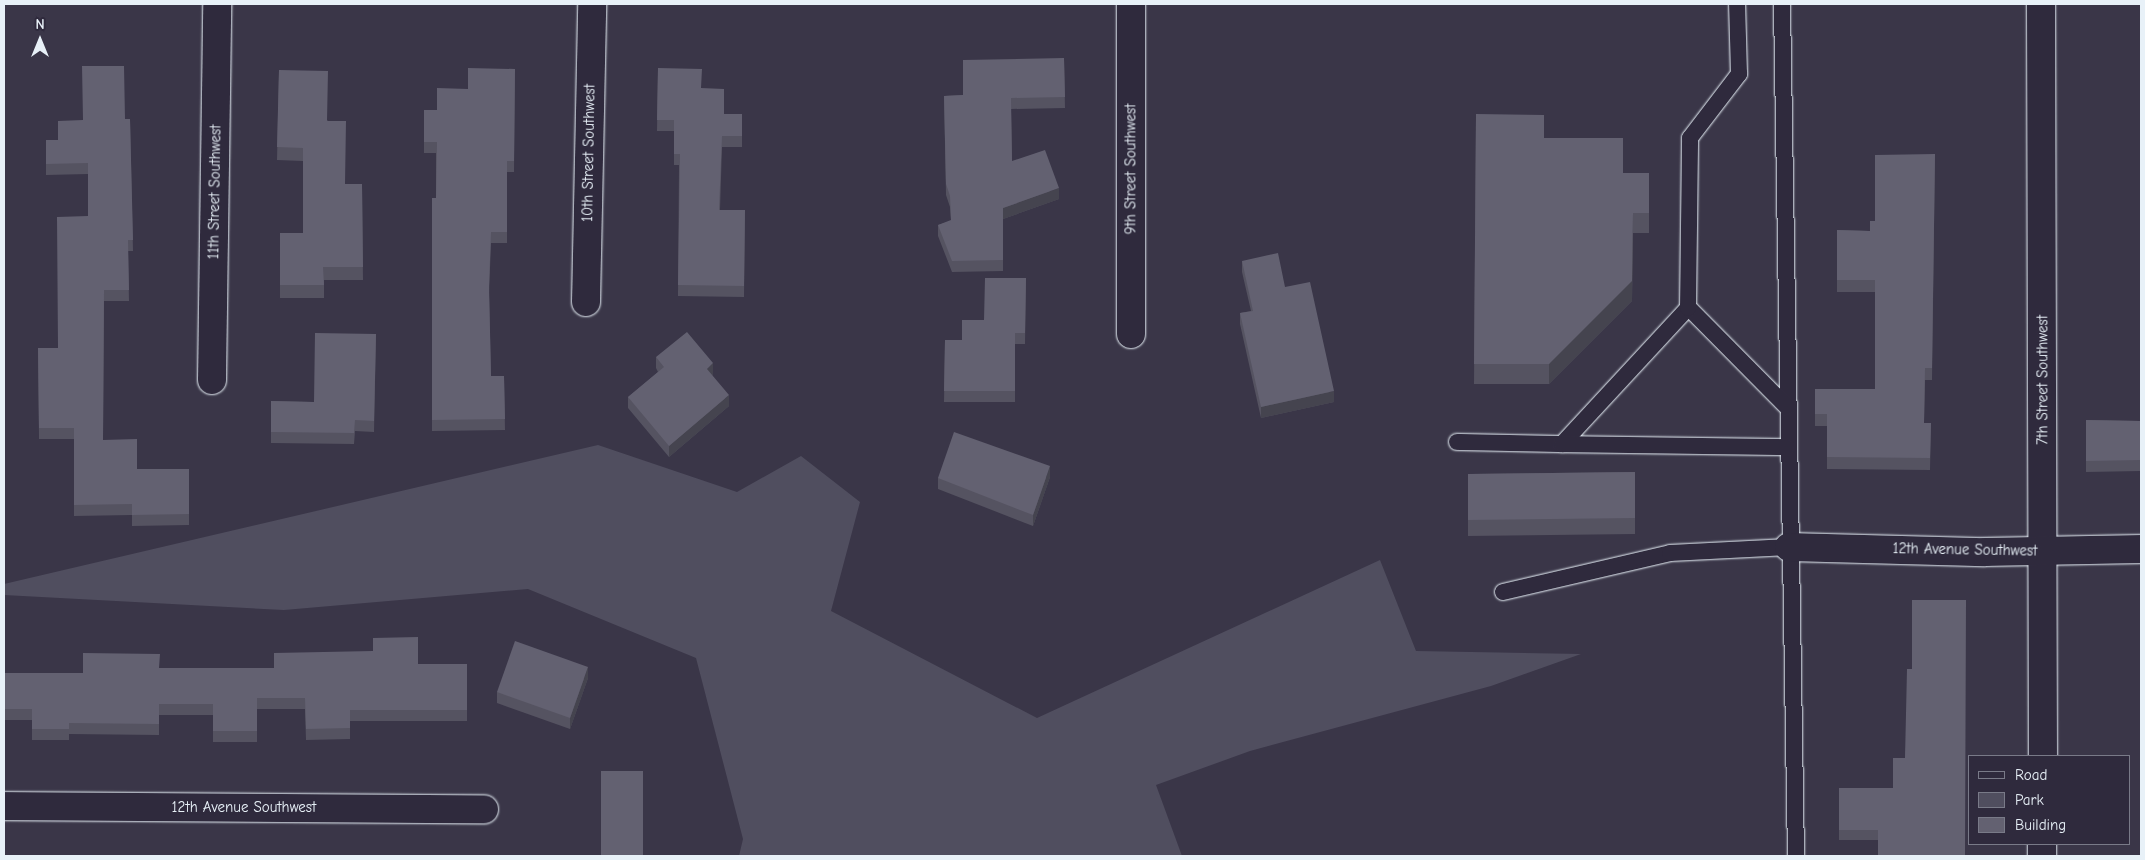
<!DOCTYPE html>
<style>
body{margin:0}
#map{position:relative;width:2145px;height:860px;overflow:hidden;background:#3a3648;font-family:"Comic Neue",sans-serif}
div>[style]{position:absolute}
.green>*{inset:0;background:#504e5f}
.roads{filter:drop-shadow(0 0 1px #e8f1f8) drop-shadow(0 0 1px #e8f1f8)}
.service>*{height:16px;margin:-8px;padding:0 8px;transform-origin:8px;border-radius:8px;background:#2f2a3d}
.minor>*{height:28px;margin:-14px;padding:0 14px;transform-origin:14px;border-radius:14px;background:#2f2a3d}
.wall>*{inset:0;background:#555361}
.shaded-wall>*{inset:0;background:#45444f}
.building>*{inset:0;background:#636171}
span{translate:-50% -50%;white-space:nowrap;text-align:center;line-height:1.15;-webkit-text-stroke:4.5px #2f2a3d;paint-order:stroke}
.street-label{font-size:15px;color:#e8f1f8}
.frame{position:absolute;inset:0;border:5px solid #e8f1f8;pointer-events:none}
.legend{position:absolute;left:1968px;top:755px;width:162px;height:90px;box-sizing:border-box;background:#2f2a3d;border:1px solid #797a88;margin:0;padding:6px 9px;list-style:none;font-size:15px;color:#e8f1f8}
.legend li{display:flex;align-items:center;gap:10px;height:25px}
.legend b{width:25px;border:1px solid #797a88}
.north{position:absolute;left:15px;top:15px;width:50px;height:50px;-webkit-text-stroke:4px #2f2a3d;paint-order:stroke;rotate:0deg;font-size:14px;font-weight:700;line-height:20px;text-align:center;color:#e8f1f8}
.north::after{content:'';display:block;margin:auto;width:18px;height:22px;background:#e8f1f8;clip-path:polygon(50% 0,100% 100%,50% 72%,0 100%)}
</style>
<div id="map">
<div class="green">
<i style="clip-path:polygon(598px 445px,737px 492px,801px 456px,860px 502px,831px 611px,1037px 718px,1380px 560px,1416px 651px,1581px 654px,1491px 686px,1250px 751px,1156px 785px,1182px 856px,739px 856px,743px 839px,696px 658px,528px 589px,284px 610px,4px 595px,4px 584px)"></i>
</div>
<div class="roads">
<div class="service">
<i style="left:1782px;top:4px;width:852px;rotate:89.06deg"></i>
<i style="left:1688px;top:307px;width:141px;rotate:45.3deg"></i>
<i style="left:1457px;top:442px;width:105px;rotate:1.1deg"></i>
<i style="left:1562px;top:444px;width:185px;rotate:-47.2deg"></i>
<i style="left:1688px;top:308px;width:170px;rotate:-89.3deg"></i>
<i style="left:1690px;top:138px;width:81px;rotate:-52.6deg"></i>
<i style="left:1739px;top:74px;width:70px;rotate:-91.6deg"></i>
<i style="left:1562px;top:444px;width:225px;rotate:0.8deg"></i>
<i style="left:1503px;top:592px;width:171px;rotate:-13.1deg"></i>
<i style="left:1670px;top:553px;width:119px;rotate:-2.9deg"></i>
</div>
<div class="minor">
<i style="left:2041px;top:4px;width:752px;rotate:89.85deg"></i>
<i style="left:586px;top:302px;width:298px;rotate:-88.8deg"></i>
<i style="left:1131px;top:334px;width:330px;rotate:-90deg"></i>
<i style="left:212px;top:380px;width:376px;rotate:-89.2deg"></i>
<i style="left:1789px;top:547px;width:196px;rotate:1.5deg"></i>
<i style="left:1985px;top:552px;width:156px;rotate:-1.1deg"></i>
<i style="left:4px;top:806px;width:480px;rotate:0.4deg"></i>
<i style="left:2042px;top:856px;width:12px;rotate:-90deg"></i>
</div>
</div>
<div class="wall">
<i style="clip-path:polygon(1064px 58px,1065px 108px,1011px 109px,1012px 161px,1059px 199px,1003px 219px,1003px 271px,952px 272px,938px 236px,938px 225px,951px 221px,950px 207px,946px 195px,944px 96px,963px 95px)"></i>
<i style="clip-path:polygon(658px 68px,701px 88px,724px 114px,742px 114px,742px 147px,722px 147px,720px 210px,745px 210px,744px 297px,678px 296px,679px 165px,674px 165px,674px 131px,657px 131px)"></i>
<i style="clip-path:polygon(515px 69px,514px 172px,507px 172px,507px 243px,491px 243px,489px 294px,491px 376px,504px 376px,505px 430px,432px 431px,432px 198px,436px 198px,436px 153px,424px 153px,424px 110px,437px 110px)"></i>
<i style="clip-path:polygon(279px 70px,328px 121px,345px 184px,362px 184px,363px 280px,324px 280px,324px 298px,280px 298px,280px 233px,303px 233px,303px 161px,277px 160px)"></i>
<i style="clip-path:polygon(1476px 114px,1544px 138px,1623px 173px,1649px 173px,1649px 233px,1633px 233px,1632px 301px,1549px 384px,1474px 384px)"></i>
<i style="clip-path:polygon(130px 119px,133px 251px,128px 251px,129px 301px,104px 301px,103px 440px,137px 469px,189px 469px,189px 525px,132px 526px,132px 515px,74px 516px,74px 439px,39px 439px,38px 348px,58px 348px,88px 216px,88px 174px,46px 175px,46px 140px,58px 140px,83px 120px)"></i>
<i style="clip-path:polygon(1935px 154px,1932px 380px,1925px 380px,1924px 423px,1931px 423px,1930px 470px,1827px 469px,1827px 426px,1815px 426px,1815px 389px,1875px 389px,1875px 292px,1837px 292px,1837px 230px,1870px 231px,1875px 221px)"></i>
<i style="clip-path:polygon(2140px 242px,2141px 242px,2141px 284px,2140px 284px)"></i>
<i style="clip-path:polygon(1242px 261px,1285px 287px,1334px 402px,1261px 418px,1240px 324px,1240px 313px,1251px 311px,1242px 272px)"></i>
<i style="clip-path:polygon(1026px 278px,1025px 344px,1015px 344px,1015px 402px,944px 402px,945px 340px,962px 340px,984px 320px)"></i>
<i style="clip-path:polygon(376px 334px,374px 432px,355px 431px,354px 444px,271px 443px,271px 401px,314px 402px)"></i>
<i style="clip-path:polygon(656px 357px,713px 374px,712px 375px,729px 406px,669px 457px,628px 408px,628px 397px,658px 372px,656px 368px)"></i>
<i style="clip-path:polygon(2086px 420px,2141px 421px,2141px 471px,2086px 472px)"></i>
<i style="clip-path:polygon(1635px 472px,1635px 534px,1468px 536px,1468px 474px)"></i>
<i style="clip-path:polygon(1050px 477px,1033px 526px,938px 489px,938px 478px)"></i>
<i style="clip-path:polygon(1966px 600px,1878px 840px,1839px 840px,1839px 788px,1893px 788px,1905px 758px,1912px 669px)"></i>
<i style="clip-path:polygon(418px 664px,467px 664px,467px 721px,350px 721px,350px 739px,306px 740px,305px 709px,257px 709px,257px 742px,213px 742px,213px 715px,159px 715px,159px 735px,69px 734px,69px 740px,32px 740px,32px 720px,4px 720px,4px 673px,83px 673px,160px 668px,274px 668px)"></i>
<i style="clip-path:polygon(588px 678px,570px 729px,497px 703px,497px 692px)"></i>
</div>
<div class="shaded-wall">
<i style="clip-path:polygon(1059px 188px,1059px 199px,1003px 219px,1003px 208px)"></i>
<i style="clip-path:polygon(1633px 213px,1632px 301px,1549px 384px,1549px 364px)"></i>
<i style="clip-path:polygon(713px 363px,713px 374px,707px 380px,707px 369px)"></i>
<i style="clip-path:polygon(1334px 391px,1334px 402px,1261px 418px,1261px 407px)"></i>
<i style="clip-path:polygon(729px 395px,729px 406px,669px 457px,669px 446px)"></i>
<i style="clip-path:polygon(1050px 466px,1050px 477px,1033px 526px,1033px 515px)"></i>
<i style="clip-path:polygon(588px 667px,588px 678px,570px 729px,570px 718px)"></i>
</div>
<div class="building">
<i style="clip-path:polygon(1064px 58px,1065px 97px,1011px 98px,1012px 161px,1045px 150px,1059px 188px,1003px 208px,1003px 260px,952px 261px,938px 225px,951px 220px,950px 196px,946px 184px,944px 96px,963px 95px,963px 60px)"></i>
<i style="clip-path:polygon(82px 66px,124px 66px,125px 119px,130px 119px,133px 240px,128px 240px,129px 290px,104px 290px,103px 440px,137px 439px,137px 469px,189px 469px,189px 514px,132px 515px,132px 504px,74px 505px,74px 428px,39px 428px,38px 348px,58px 348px,57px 217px,88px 216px,88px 163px,46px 164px,46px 140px,58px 140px,58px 121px,83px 120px)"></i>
<i style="clip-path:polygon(468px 68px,515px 69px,514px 161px,507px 161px,507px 232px,491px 232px,489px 286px,491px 376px,504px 376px,505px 419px,432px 420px,432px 198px,436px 198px,437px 142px,424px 142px,424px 110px,437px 110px,437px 88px,468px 89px)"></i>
<i style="clip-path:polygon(658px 68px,702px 69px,701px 88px,724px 89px,724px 114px,742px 114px,742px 136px,722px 136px,719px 210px,745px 210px,744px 286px,678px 285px,680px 154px,674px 154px,674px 120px,657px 120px)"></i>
<i style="clip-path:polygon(279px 70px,328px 71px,327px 121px,346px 121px,345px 184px,362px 184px,363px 267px,323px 267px,324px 285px,280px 285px,280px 233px,303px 233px,303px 148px,277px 147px)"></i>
<i style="clip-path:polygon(1476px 114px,1544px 115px,1544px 138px,1623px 138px,1623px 173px,1649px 173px,1649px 213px,1633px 213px,1632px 281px,1549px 364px,1474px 364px)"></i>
<i style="clip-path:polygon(1935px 154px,1932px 368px,1925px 368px,1924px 423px,1931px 423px,1930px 458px,1827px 457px,1827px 414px,1815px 414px,1815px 389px,1875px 389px,1875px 280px,1837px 280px,1837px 230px,1870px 231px,1870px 221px,1875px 221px,1875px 155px)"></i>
<i style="clip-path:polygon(2140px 242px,2141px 242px,2141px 273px,2140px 273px)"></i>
<i style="clip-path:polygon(1278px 253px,1285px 287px,1310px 282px,1334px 391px,1261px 407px,1240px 313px,1253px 311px,1242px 261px)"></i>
<i style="clip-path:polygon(985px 278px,1026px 278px,1025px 333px,1015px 333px,1015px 391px,944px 391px,945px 340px,962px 340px,962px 320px,984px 320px)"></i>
<i style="clip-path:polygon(687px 332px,713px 363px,707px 369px,729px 395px,669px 446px,628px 397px,664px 367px,656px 357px)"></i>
<i style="clip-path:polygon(315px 333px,376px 334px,374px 421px,355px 420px,354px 433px,271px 432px,271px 401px,314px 402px)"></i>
<i style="clip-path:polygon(2086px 420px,2141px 421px,2141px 460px,2086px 461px)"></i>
<i style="clip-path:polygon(954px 432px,1050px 466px,1033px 515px,938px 478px)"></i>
<i style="clip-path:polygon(1635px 472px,1635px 518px,1468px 520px,1468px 474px)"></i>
<i style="clip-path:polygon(1912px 600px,1966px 600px,1965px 856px,1878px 856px,1878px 830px,1839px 830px,1839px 788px,1893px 788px,1893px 758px,1905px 758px,1907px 669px,1912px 669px)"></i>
<i style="clip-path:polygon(418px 637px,418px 664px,467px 664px,467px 710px,350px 710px,350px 728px,306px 729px,305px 698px,257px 698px,257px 731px,213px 731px,213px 704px,159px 704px,159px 724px,69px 723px,69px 729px,32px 729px,32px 709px,4px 709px,4px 673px,83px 673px,83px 653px,160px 654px,159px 668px,274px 668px,274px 653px,373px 651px,373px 638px)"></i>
<i style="clip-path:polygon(515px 641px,588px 667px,570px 718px,497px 692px)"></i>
<i style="clip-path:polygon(601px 771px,643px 771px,643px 856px,601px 856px)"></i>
</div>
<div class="street-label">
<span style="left:589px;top:153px;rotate:-89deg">10th Street Southwest</span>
<span style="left:1131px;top:169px;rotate:-90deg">9th Street Southwest</span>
<span style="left:215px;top:192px;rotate:-89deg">11th Street Southwest</span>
<span style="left:2043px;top:380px;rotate:-90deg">7th Street Southwest</span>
<span style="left:1965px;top:550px;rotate:1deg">12th Avenue Southwest</span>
<span style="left:244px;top:808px">12th Avenue Southwest</span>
</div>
<div class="frame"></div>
<ul class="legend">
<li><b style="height:6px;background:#2f2a3d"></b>Road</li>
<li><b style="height:14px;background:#504e5f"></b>Park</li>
<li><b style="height:14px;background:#636171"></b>Building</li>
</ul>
<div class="north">N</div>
</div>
